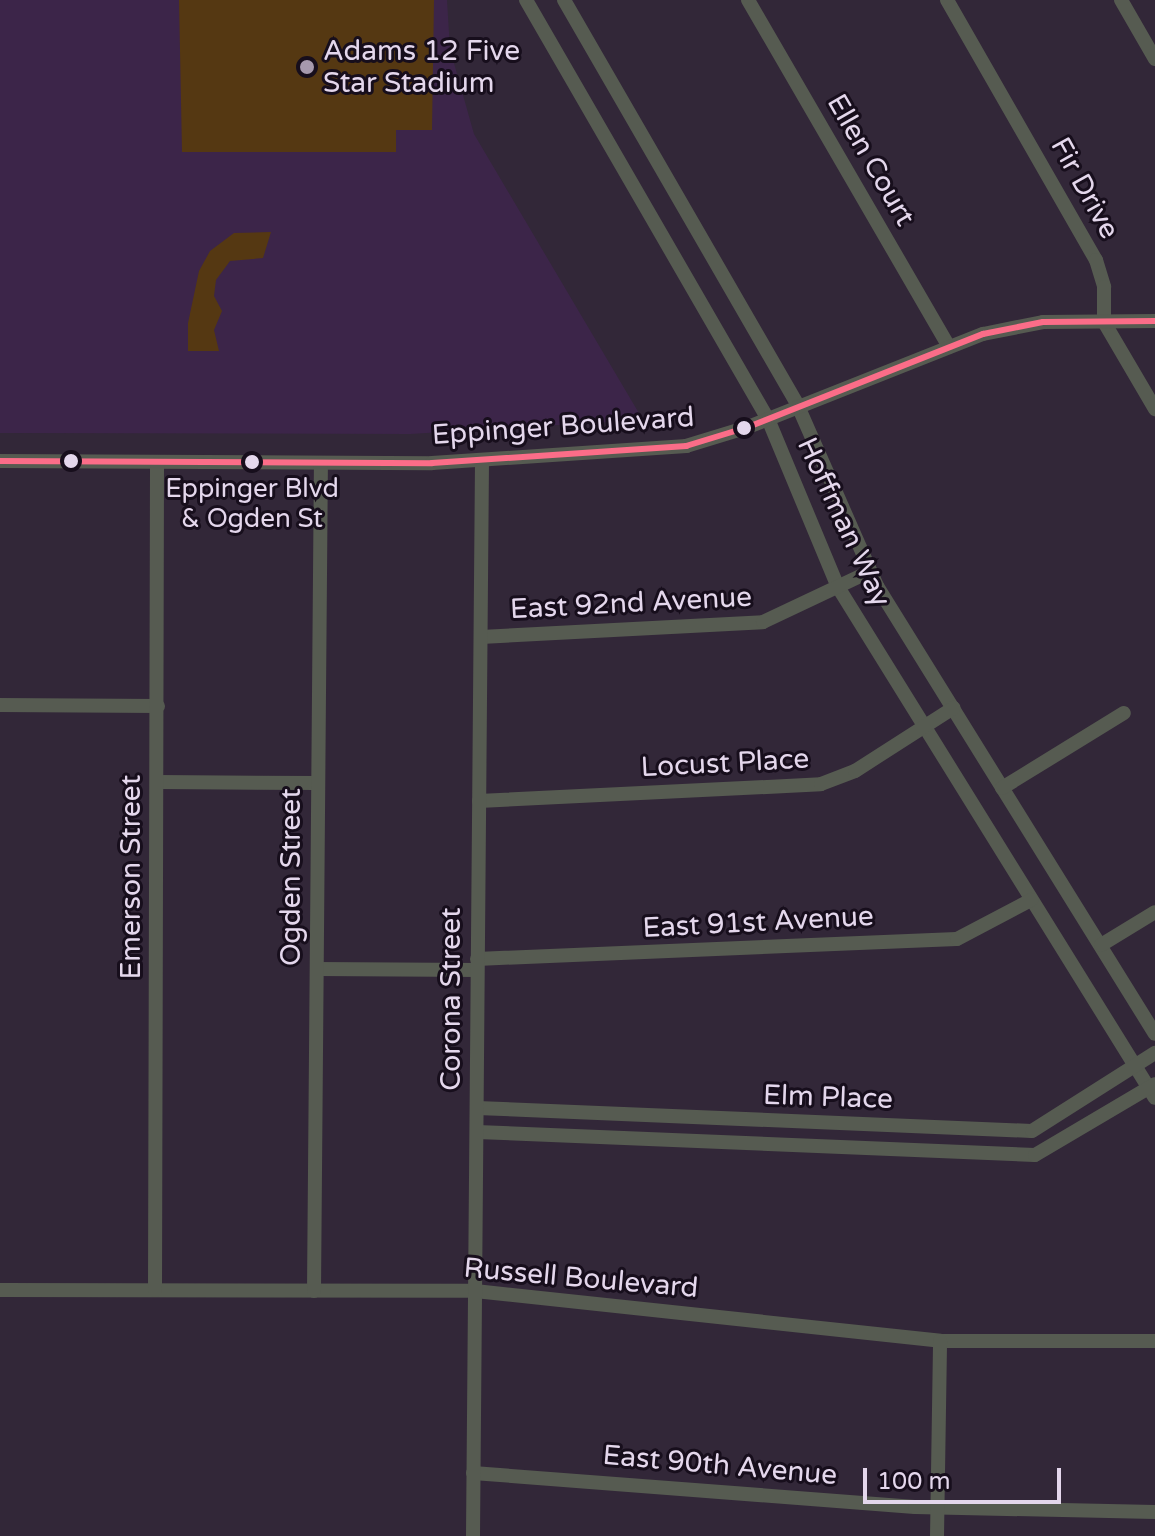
<!DOCTYPE html>
<style>
body{margin:0}
#map{position:relative;width:1155px;height:1536px;overflow:hidden;background:#322738;font-family:"Varela Round",sans-serif}
div>[style]{position:absolute}
.built>*{inset:0;background:#3c2549}
.green>*{inset:0;background:#553812}
.minor>*{height:14px;margin:-7px;padding:0 7px;transform-origin:7px;border-radius:7px;background:#565b51}
.bus-1>*{height:6px;margin:-3px;padding:0 3px;transform-origin:3px;border-radius:3px;background:#fb6d88}
.dots>*{width:22px;height:22px;translate:-50% -50%;box-sizing:border-box;border:4px solid #170e1c;border-radius:50%}
span{translate:-50% -50%;white-space:nowrap;text-align:center;line-height:1.15;-webkit-text-stroke:6px #170e1c;paint-order:stroke}
.bus-label{font-size:26px;color:#e4d7ec}
.poi-label{font-size:28px;color:#e4d7ec}
.left{translate:0 -50%;text-align:left}
.street-label{font-size:28px;color:#e4d7ec}
.scale{position:absolute;left:863px;top:1468px;width:198px;height:36px;box-sizing:border-box;border:4px solid #e4d7ec;border-top:0;padding-left:10px;font-size:24px;line-height:28px;white-space:nowrap;color:#e4d7ec;-webkit-text-stroke:6px #170e1c;paint-order:stroke}
</style>
<div id="map">
<div class="built">
<i style="clip-path:polygon(0 0,447px 0,450px 49px,474px 134px,643px 420px,410px 434px,0 433px)"></i>
</div>
<div class="green">
<i style="clip-path:polygon(179px 0,434px 0,432px 130px,396px 130px,396px 152px,182px 152px)"></i>
<i style="clip-path:polygon(271px 232px,263px 258px,230px 261px,216px 280px,214px 296px,222px 311px,214px 330px,219px 351px,188px 351px,188px 323px,199px 271px,210px 251px,234px 233px)"></i>
</div>
<div class="minor">
<i style="left:526px;top:0;width:484px;rotate:60deg"></i>
<i style="left:768px;top:419px;width:182px;rotate:67.4deg"></i>
<i style="left:838px;top:587px;width:601px;rotate:58.19deg"></i>
<i style="left:564px;top:0;width:469px;rotate:60deg"></i>
<i style="left:798px;top:406px;width:197px;rotate:66.3deg"></i>
<i style="left:877px;top:586px;width:527px;rotate:58.18deg"></i>
<i style="left:748px;top:0;width:401px;rotate:59.9deg"></i>
<i style="left:947px;top:0;width:300px;rotate:60.2deg"></i>
<i style="left:1096px;top:260px;width:28px;rotate:73deg"></i>
<i style="left:1104px;top:287px;width:35px;rotate:90deg"></i>
<i style="left:1104px;top:322px;width:101px;rotate:59.6deg"></i>
<i style="left:1121px;top:0;width:68px;rotate:60deg"></i>
<i style="left:0;top:461px;width:432px;rotate:0.3deg"></i>
<i style="left:432px;top:463px;width:255px;rotate:-3.8deg"></i>
<i style="left:686px;top:446px;width:65px;rotate:-17deg"></i>
<i style="left:748px;top:427px;width:253px;rotate:-21.6deg"></i>
<i style="left:983px;top:334px;width:61px;rotate:-11.3deg"></i>
<i style="left:1043px;top:322px;width:112px;rotate:-0.5deg"></i>
<i style="left:481px;top:637px;width:282px;rotate:-3deg"></i>
<i style="left:763px;top:622px;width:117px;rotate:-25.3deg"></i>
<i style="left:0;top:705px;width:158px;rotate:0.4deg"></i>
<i style="left:158px;top:782px;width:160px;rotate:0.4deg"></i>
<i style="left:1002px;top:788px;width:143px;rotate:-31.6deg"></i>
<i style="left:479px;top:801px;width:342px;rotate:-2.8deg"></i>
<i style="left:821px;top:784px;width:36px;rotate:-21deg"></i>
<i style="left:855px;top:771px;width:117px;rotate:-32.7deg"></i>
<i style="left:1101px;top:945px;width:63px;rotate:-31.4deg"></i>
<i style="left:477px;top:959px;width:480px;rotate:-2.4deg"></i>
<i style="left:957px;top:939px;width:84px;rotate:-27.8deg"></i>
<i style="left:317px;top:969px;width:160px;rotate:0.4deg"></i>
<i style="left:477px;top:1108px;width:555px;rotate:2.37deg"></i>
<i style="left:1032px;top:1131px;width:146px;rotate:-32.4deg"></i>
<i style="left:477px;top:1132px;width:558px;rotate:2.36deg"></i>
<i style="left:1035px;top:1155px;width:139px;rotate:-30.6deg"></i>
<i style="left:0;top:1290px;width:475px;rotate:0.1deg"></i>
<i style="left:475px;top:1291px;width:468px;rotate:6.1deg"></i>
<i style="left:940px;top:1341px;width:215px"></i>
<i style="left:155px;top:1290px;width:826px;rotate:-89.86deg"></i>
<i style="left:314px;top:1291px;width:827px;rotate:-89.52deg"></i>
<i style="left:473px;top:1473px;width:443px;rotate:4.4deg"></i>
<i style="left:915px;top:1507px;width:240px;rotate:1.2deg"></i>
<i style="left:473px;top:1536px;width:1074px;rotate:-89.52deg"></i>
<i style="left:937px;top:1536px;width:195px;rotate:-89.1deg"></i>
</div>
<div class="bus-1">
<i style="left:0;top:461px;width:432px;rotate:0.3deg"></i>
<i style="left:432px;top:463px;width:255px;rotate:-3.8deg"></i>
<i style="left:686px;top:446px;width:65px;rotate:-17deg"></i>
<i style="left:748px;top:427px;width:253px;rotate:-21.6deg"></i>
<i style="left:983px;top:334px;width:61px;rotate:-11.3deg"></i>
<i style="left:1043px;top:322px;width:112px;rotate:-0.5deg"></i>
</div>
<div class="dots">
<i style="left:307px;top:67px;background:#a699ad"></i>
<i style="left:744px;top:428px;background:#e4d7ec"></i>
<i style="left:71px;top:461px;background:#e4d7ec"></i>
<i style="left:252px;top:462px;background:#e4d7ec"></i>
</div>
<div class="bus-label">
<span style="left:252px;top:504px">Eppinger Blvd<br>&amp; Ogden St</span>
</div>
<div class="poi-label">
<span class="left" style="left:323px;top:67px">Adams 12 Five<br>Star Stadium</span>
</div>
<div class="street-label">
<span style="left:871px;top:160px;rotate:60deg">Ellen Court</span>
<span style="left:1085px;top:188px;rotate:61deg">Fir Drive</span>
<span style="left:563px;top:426px;rotate:-4deg">Eppinger Boulevard</span>
<span style="left:844px;top:522px;rotate:65deg">Hoffman Way</span>
<span style="left:631px;top:603px;rotate:-3deg">East 92nd Avenue</span>
<span style="left:725px;top:763px;rotate:-3deg">Locust Place</span>
<span style="left:131px;top:877px;rotate:-90deg">Emerson Street</span>
<span style="left:291px;top:877px;rotate:-90deg">Ogden Street</span>
<span style="left:758px;top:922px;rotate:-3deg">East 91st Avenue</span>
<span style="left:451px;top:999px;rotate:-90deg">Corona Street</span>
<span style="left:828px;top:1097px;rotate:2deg">Elm Place</span>
<span style="left:581px;top:1278px;rotate:5deg">Russell Boulevard</span>
<span style="left:720px;top:1465px;rotate:5deg">East 90th Avenue</span>
</div>
<div class="scale">100 m</div>
</div>
